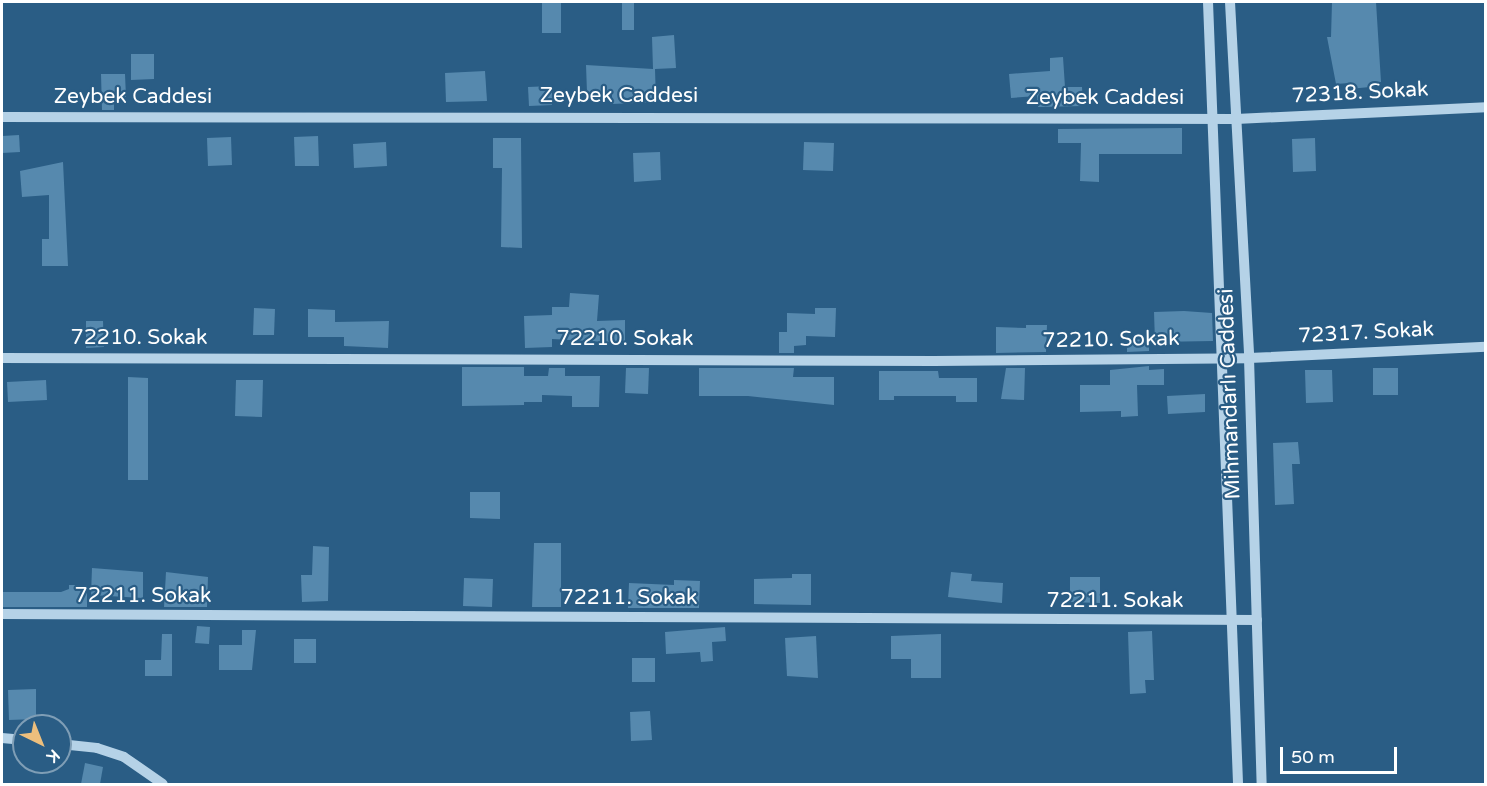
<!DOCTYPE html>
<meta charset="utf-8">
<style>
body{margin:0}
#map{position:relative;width:1487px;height:786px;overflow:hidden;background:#2a5d85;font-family:"Varela Round",sans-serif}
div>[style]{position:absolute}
.building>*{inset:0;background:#5689ae}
.minor>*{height:10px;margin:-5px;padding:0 5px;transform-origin:5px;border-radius:5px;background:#b5d2e7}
span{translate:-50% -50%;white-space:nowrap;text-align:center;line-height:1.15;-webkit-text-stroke:4.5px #2a5d85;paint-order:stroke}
.street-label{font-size:21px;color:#fff}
.frame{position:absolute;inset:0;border:3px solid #fff;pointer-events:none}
.north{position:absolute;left:12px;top:714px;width:60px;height:60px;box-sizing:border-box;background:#2a5d85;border:2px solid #7f9eb6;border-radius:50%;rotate:137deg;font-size:16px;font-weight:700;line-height:24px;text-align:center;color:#fff}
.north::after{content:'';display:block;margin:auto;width:21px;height:27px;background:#edbf7d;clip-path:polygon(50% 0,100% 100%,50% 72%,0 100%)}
.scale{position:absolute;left:1280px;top:747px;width:117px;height:27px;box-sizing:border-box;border:3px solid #fff;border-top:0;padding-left:8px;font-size:18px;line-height:21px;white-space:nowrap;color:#fff;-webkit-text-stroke:4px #2a5d85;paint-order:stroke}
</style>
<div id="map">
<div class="building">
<i style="clip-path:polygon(542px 2px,561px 2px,561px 33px,542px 33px)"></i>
<i style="clip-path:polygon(622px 2px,634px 2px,634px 30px,622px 30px)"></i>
<i style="clip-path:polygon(1332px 2px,1376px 2px,1381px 82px,1370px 82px,1370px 87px,1349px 89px,1349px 83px,1336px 84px,1327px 37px,1331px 37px)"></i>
<i style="clip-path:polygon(674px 35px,676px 68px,655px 69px,656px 102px,612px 104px,612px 92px,587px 93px,586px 65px,653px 69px,652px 37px)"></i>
<i style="clip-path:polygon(131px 54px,154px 54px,154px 79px,131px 80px)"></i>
<i style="clip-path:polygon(1063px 57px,1065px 87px,1082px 87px,1083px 106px,1038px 107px,1037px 96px,1011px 98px,1009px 74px,1050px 71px,1050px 58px)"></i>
<i style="clip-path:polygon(485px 71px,487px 101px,446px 102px,445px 73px)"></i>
<i style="clip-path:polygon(101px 74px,125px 74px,126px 97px,114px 96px,114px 110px,102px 110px)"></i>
<i style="clip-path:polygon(552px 86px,552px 105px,529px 106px,528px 87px)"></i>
<i style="clip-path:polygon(1182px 128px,1182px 154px,1099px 154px,1099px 182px,1080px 181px,1081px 143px,1058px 143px,1058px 129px)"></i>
<i style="clip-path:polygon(19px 135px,20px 152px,2px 153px,2px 136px)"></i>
<i style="clip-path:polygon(318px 136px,319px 166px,295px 166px,294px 137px)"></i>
<i style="clip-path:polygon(231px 137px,232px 165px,208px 166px,207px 138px)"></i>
<i style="clip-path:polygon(493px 138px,521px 138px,522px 248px,501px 247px,502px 168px,493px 168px)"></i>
<i style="clip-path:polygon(1315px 138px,1316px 171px,1293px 172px,1292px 139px)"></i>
<i style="clip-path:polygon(386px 142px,387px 166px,354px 168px,353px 144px)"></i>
<i style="clip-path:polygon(804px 142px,834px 143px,833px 171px,803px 170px)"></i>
<i style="clip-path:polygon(660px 152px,661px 180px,634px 182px,633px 153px)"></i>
<i style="clip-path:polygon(63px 162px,68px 266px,42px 266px,42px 239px,49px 239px,49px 195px,22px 197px,20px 171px)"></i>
<i style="clip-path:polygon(570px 293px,599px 295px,597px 321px,625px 320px,625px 343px,552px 339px,552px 347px,525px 348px,524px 316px,552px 315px,552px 307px,569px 307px)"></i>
<i style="clip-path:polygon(254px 308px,275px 309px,274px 335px,253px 335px)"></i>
<i style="clip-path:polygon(815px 308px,836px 308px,835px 337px,806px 336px,806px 345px,794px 346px,794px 353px,779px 353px,779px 332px,787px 332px,787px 313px,815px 314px)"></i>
<i style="clip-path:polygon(308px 309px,335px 310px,335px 322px,389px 321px,388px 348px,344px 346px,344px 337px,308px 337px)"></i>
<i style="clip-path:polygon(1184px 311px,1212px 313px,1213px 341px,1155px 342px,1154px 312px)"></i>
<i style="clip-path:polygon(86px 321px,103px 321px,104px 347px,86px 348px)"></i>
<i style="clip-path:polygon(1026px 325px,1047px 325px,1046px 352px,996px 353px,996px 327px,1026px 328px)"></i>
<i style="clip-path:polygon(1149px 339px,1149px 351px,1127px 352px,1127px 340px)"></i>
<i style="clip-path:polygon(1149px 366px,1149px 370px,1164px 369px,1164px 385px,1137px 385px,1138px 416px,1121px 417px,1121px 411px,1080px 412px,1080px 385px,1110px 385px,1110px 370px)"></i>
<i style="clip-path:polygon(462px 367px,524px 367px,524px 376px,548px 376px,549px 368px,565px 368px,565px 376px,600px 376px,599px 407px,572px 407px,572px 396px,542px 395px,542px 402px,524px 402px,524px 405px,462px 406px)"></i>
<i style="clip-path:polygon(626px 368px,649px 368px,648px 394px,625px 393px)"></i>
<i style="clip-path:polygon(699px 368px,794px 368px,793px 377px,834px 377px,834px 405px,748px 396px,699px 396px)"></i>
<i style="clip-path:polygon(1006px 368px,1025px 368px,1024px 400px,1001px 399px)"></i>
<i style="clip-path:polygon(1373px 368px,1398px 368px,1398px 395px,1373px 395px)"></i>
<i style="clip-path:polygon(1305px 370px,1332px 370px,1333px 402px,1306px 403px)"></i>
<i style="clip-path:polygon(879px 371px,938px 371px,939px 378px,977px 378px,977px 402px,956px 402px,956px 396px,894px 396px,894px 400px,879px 400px)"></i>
<i style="clip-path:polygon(128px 377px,148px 378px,148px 480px,128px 480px)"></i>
<i style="clip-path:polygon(46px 380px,47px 400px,8px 402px,7px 382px)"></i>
<i style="clip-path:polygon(236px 380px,263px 380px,262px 417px,235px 416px)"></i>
<i style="clip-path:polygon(1205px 394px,1205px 412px,1168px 414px,1167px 396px)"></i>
<i style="clip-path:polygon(1298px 442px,1300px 464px,1292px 464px,1294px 504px,1275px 505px,1273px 443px)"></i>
<i style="clip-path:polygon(470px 492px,500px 492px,500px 519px,470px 518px)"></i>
<i style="clip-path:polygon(534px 543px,561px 543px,561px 607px,532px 607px)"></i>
<i style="clip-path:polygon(313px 546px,329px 547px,328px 601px,302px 602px,301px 575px,312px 575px)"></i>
<i style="clip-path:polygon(92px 568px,143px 572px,143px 598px,91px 595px)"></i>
<i style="clip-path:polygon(166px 572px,208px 577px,207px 607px,164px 607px)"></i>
<i style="clip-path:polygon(951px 572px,972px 574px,971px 581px,1003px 583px,1002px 603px,948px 597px)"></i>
<i style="clip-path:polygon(792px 574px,811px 574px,811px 605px,754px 604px,754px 579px,792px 578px)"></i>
<i style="clip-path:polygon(1070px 577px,1100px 577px,1100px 603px,1070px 602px)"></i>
<i style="clip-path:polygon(464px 578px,493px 579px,492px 607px,463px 606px)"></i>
<i style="clip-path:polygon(674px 580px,700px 581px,699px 608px,628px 608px,629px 583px,674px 585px)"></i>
<i style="clip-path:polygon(69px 585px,87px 585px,87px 607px,2px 607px,2px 592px,61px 592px,69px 589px)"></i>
<i style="clip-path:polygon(197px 626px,210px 627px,209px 644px,195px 643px)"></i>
<i style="clip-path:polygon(725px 627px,726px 641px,712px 642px,713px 661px,701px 662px,700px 652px,666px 654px,665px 632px)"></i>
<i style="clip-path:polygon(242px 630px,256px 630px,252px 670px,219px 670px,219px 645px,242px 645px)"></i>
<i style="clip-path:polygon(1152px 631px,1154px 680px,1145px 680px,1146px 693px,1130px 694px,1128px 632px)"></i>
<i style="clip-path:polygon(162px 634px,172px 634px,172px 676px,145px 676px,145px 660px,161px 660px)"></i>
<i style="clip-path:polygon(941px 634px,941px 678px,911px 678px,911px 659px,891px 659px,891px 636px)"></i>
<i style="clip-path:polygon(816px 636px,818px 678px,787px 676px,785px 638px)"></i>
<i style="clip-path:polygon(294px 639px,316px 639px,316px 663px,294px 663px)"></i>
<i style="clip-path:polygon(632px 658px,655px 658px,655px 682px,632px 682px)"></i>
<i style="clip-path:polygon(36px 689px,36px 719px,9px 720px,8px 690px)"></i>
<i style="clip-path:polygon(650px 711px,652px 740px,631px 741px,630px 712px)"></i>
<i style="clip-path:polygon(85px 763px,103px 767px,100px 784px,81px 784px)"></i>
</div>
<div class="minor">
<i style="left:1208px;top:2px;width:783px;rotate:87.8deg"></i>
<i style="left:1230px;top:2px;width:357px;rotate:86.9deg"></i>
<i style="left:1249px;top:358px;width:426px;rotate:88.3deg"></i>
<i style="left:2px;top:117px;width:1234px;rotate:0.09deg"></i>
<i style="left:1236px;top:119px;width:250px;rotate:-2.7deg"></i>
<i style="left:2px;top:358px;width:932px;rotate:0.18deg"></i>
<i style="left:934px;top:361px;width:315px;rotate:-0.5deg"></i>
<i style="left:1249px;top:358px;width:237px;rotate:-2.7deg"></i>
<i style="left:2px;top:614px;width:1255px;rotate:0.27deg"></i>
<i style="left:2px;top:738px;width:22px;rotate:5deg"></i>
<i style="left:60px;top:744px;width:37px;rotate:6deg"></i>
<i style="left:97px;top:748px;width:28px;rotate:18deg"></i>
<i style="left:124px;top:757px;width:47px;rotate:34.7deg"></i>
</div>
<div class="street-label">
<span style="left:1360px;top:93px;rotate:-3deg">72318. Sokak</span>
<span style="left:619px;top:96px">Zeybek Caddesi</span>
<span style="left:133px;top:97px">Zeybek Caddesi</span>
<span style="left:1105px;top:98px">Zeybek Caddesi</span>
<span style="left:1366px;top:333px;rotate:-3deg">72317. Sokak</span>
<span style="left:139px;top:338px">72210. Sokak</span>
<span style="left:625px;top:339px">72210. Sokak</span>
<span style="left:1111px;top:340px;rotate:-1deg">72210. Sokak</span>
<span style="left:1230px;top:394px;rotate:-92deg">Mihmandarlı Caddesi</span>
<span style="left:143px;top:596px">72211. Sokak</span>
<span style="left:629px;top:598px">72211. Sokak</span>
<span style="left:1115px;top:601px">72211. Sokak</span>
</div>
<div class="frame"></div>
<div class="north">K</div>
<div class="scale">50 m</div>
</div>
